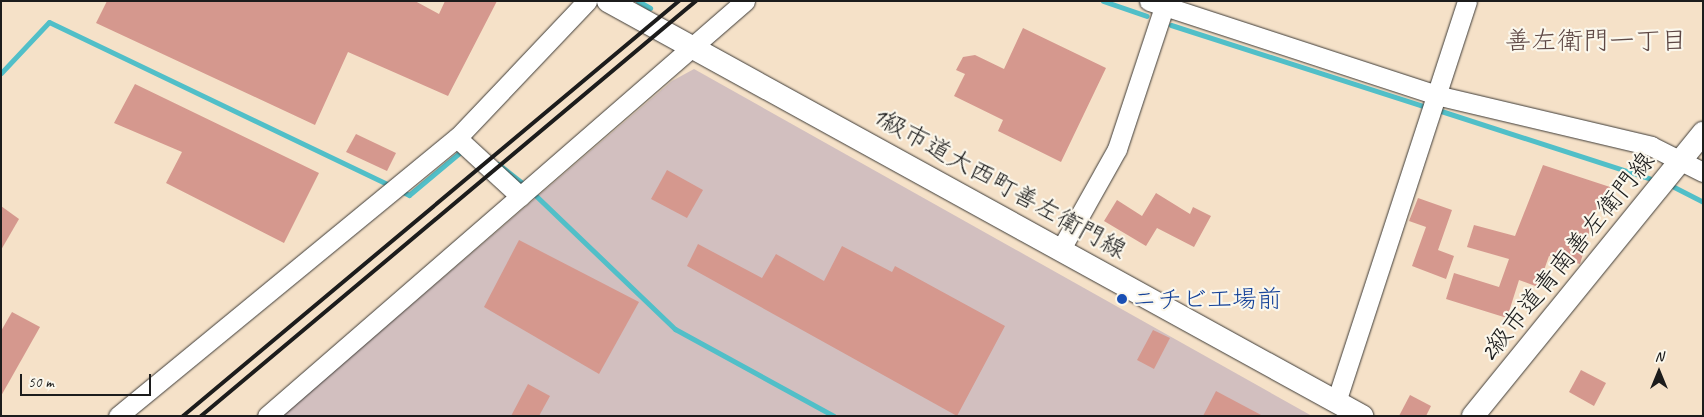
<!DOCTYPE html>
<meta charset="utf-8">
<style>
body{margin:0}
#map{position:relative;width:1704px;height:417px;overflow:hidden;background:#f5e1c8;font-family:Caveat,"Klee One",sans-serif}
div>[style]{position:absolute}
.industrial>*{inset:0;background:#d2bfbf}
.stream>*{height:5px;margin:-2.5px;padding:0 2.5px;transform-origin:2.5px;border-radius:2.5px;background:#51bfc8}
.building>*{inset:0;background:#d5988e}
.roads{filter:drop-shadow(0 0 1px #3d3a36) drop-shadow(0 0 1px #3d3a36)}
.minor>*{height:19px;margin:-9.5px;padding:0 9.5px;transform-origin:9.5px;border-radius:9.5px;background:#fff}
.tertiary>*{height:22px;margin:-11px;padding:0 11px;transform-origin:11px;border-radius:11px;background:#fff}
.rail>*{height:4px;margin:-2px;padding:0 2px;transform-origin:2px;border-radius:2px;background:#1c1c1c}
.dots>*{width:14px;height:14px;translate:-50% -50%;box-sizing:border-box;border:2px solid #fbf7ec;border-radius:50%}
span{translate:-50% -50%;white-space:nowrap;text-align:center;line-height:1.15;-webkit-text-stroke:4.5px #fbf7ec;paint-order:stroke}
.street-label{font-size:25px;color:#1c1c1c}
.transit-label{font-size:25px;color:#164399}
.left{translate:0 -50%;text-align:left}
.neighbourhood-label{font-size:26px;color:#5d4744}
.frame{position:absolute;inset:0;border:2px solid #1c1c1c;pointer-events:none}
.north{position:absolute;left:1634px;top:347px;width:50px;height:50px;-webkit-text-stroke:4px #fbf7ec;paint-order:stroke;rotate:0deg;font-size:14px;font-weight:700;line-height:20px;text-align:center;color:#1c1c1c}
.north::after{content:'';display:block;margin:auto;width:18px;height:22px;background:#1c1c1c;clip-path:polygon(50% 0,100% 100%,50% 72%,0 100%)}
.scale{position:absolute;left:20px;top:374px;width:131px;height:22px;box-sizing:border-box;border:2px solid #1c1c1c;border-top:0;padding-left:6px;font-size:15px;line-height:18px;white-space:nowrap;color:#1c1c1c;-webkit-text-stroke:4px #fbf7ec;paint-order:stroke}
</style>
<div id="map">
<div class="industrial">
<i style="clip-path:polygon(694px 69px,1312px 416px,282px 416px,672px 81px)"></i>
</div>
<div class="stream">
<i style="left:638px;top:1px;width:14px;rotate:30deg"></i>
<i style="left:1103px;top:1px;width:46px;rotate:18.8deg"></i>
<i style="left:1171px;top:25px;width:266px;rotate:17.8deg"></i>
<i style="left:1px;top:73px;width:70px;rotate:-46.7deg"></i>
<i style="left:49px;top:22px;width:379px;rotate:25.6deg"></i>
<i style="left:1441px;top:111px;width:219px;rotate:17.9deg"></i>
<i style="left:498px;top:164px;width:36px;rotate:38deg"></i>
<i style="left:1674px;top:187px;width:33px;rotate:27deg"></i>
<i style="left:401px;top:191px;width:9px;rotate:27deg"></i>
<i style="left:409px;top:195px;width:72px;rotate:-39.9deg"></i>
<i style="left:532px;top:192px;width:198px;rotate:43.8deg"></i>
<i style="left:675px;top:329px;width:181px;rotate:28.7deg"></i>
</div>
<div class="building">
<i style="clip-path:polygon(107px 1px,415px 1px,439px 14px,445px 1px,497px 1px,448px 96px,348px 52px,315px 125px,96px 23px)"></i>
<i style="clip-path:polygon(1023px 28px,1106px 68px,1061px 162px,998px 131px,1003px 120px,954px 96px,965px 74px,956px 70px,963px 57px,975px 55px,1004px 69px)"></i>
<i style="clip-path:polygon(135px 84px,319px 173px,284px 243px,166px 183px,182px 152px,114px 123px)"></i>
<i style="clip-path:polygon(356px 134px,396px 153px,387px 171px,346px 152px)"></i>
<i style="clip-path:polygon(1543px 165px,1610px 187px,1602px 212px,1596px 209px,1580px 264px,1549px 256px,1538px 287px,1519px 280px,1507px 318px,1446px 299px,1454px 273px,1499px 287px,1509px 259px,1467px 247px,1474px 225px,1515px 236px)"></i>
<i style="clip-path:polygon(667px 170px,703px 190px,687px 218px,651px 199px)"></i>
<i style="clip-path:polygon(1156px 193px,1190px 214px,1193px 207px,1211px 216px,1194px 247px,1157px 228px,1146px 246px,1104px 221px,1117px 200px,1142px 216px)"></i>
<i style="clip-path:polygon(1418px 198px,1452px 210px,1438px 250px,1454px 256px,1446px 279px,1412px 266px,1426px 227px,1409px 221px)"></i>
<i style="clip-path:polygon(1px 206px,19px 219px,1px 250px)"></i>
<i style="clip-path:polygon(519px 240px,639px 302px,599px 374px,484px 307px)"></i>
<i style="clip-path:polygon(698px 244px,762px 278px,776px 254px,824px 281px,842px 246px,892px 272px,895px 266px,1005px 326px,957px 416px,687px 266px)"></i>
<i style="clip-path:polygon(12px 312px,40px 327px,1px 396px,1px 331px)"></i>
<i style="clip-path:polygon(1153px 330px,1170px 338px,1154px 369px,1137px 360px)"></i>
<i style="clip-path:polygon(1581px 370px,1606px 383px,1594px 406px,1569px 392px)"></i>
<i style="clip-path:polygon(528px 384px,550px 396px,539px 416px,511px 416px)"></i>
<i style="clip-path:polygon(1216px 391px,1263px 416px,1203px 416px)"></i>
<i style="clip-path:polygon(1410px 395px,1431px 406px,1426px 416px,1399px 416px)"></i>
</div>
<div class="roads">
<div class="minor">
<i style="left:1149px;top:1px;width:302px;rotate:18.1deg"></i>
<i style="left:1436px;top:95px;width:221px;rotate:13.3deg"></i>
<i style="left:1651px;top:146px;width:58px;rotate:26.6deg"></i>
<i style="left:457px;top:138px;width:86px;rotate:42.6deg"></i>
<i style="left:1062px;top:247px;width:112px;rotate:-60.7deg"></i>
<i style="left:1117px;top:149px;width:156px;rotate:-71.7deg"></i>
<i style="left:1336px;top:402px;width:422px;rotate:-71.9deg"></i>
<i style="left:118px;top:416px;width:438px;rotate:-39.4deg"></i>
<i style="left:457px;top:138px;width:189px;rotate:-46.5deg"></i>
<i style="left:267px;top:416px;width:633px;rotate:-40.96deg"></i>
</div>
<div class="tertiary">
<i style="left:608px;top:1px;width:861px;rotate:28.83deg"></i>
<i style="left:1473px;top:416px;width:365px;rotate:-50.9deg"></i>
</div>
</div>
<div class="rail">
<i style="left:183px;top:416px;width:647px;rotate:-39.92deg"></i>
<i style="left:201px;top:416px;width:646px;rotate:-39.98deg"></i>
</div>
<div class="dots">
<i style="left:1122px;top:299px;background:#1a4fb4"></i>
</div>
<div class="street-label">
<span style="left:999px;top:183px;rotate:29deg">1級市道大西町善左衛門線</span>
<span style="left:1567px;top:257px;rotate:-51deg">2級市道青南善左衛門線</span>
</div>
<div class="transit-label">
<span class="left" style="left:1132px;top:299px">ニチビ工場前</span>
</div>
<div class="neighbourhood-label">
<span style="left:1596px;top:41px">善左衛門一丁目</span>
</div>
<div class="frame"></div>
<div class="north">N</div>
<div class="scale">50 m</div>
</div>
